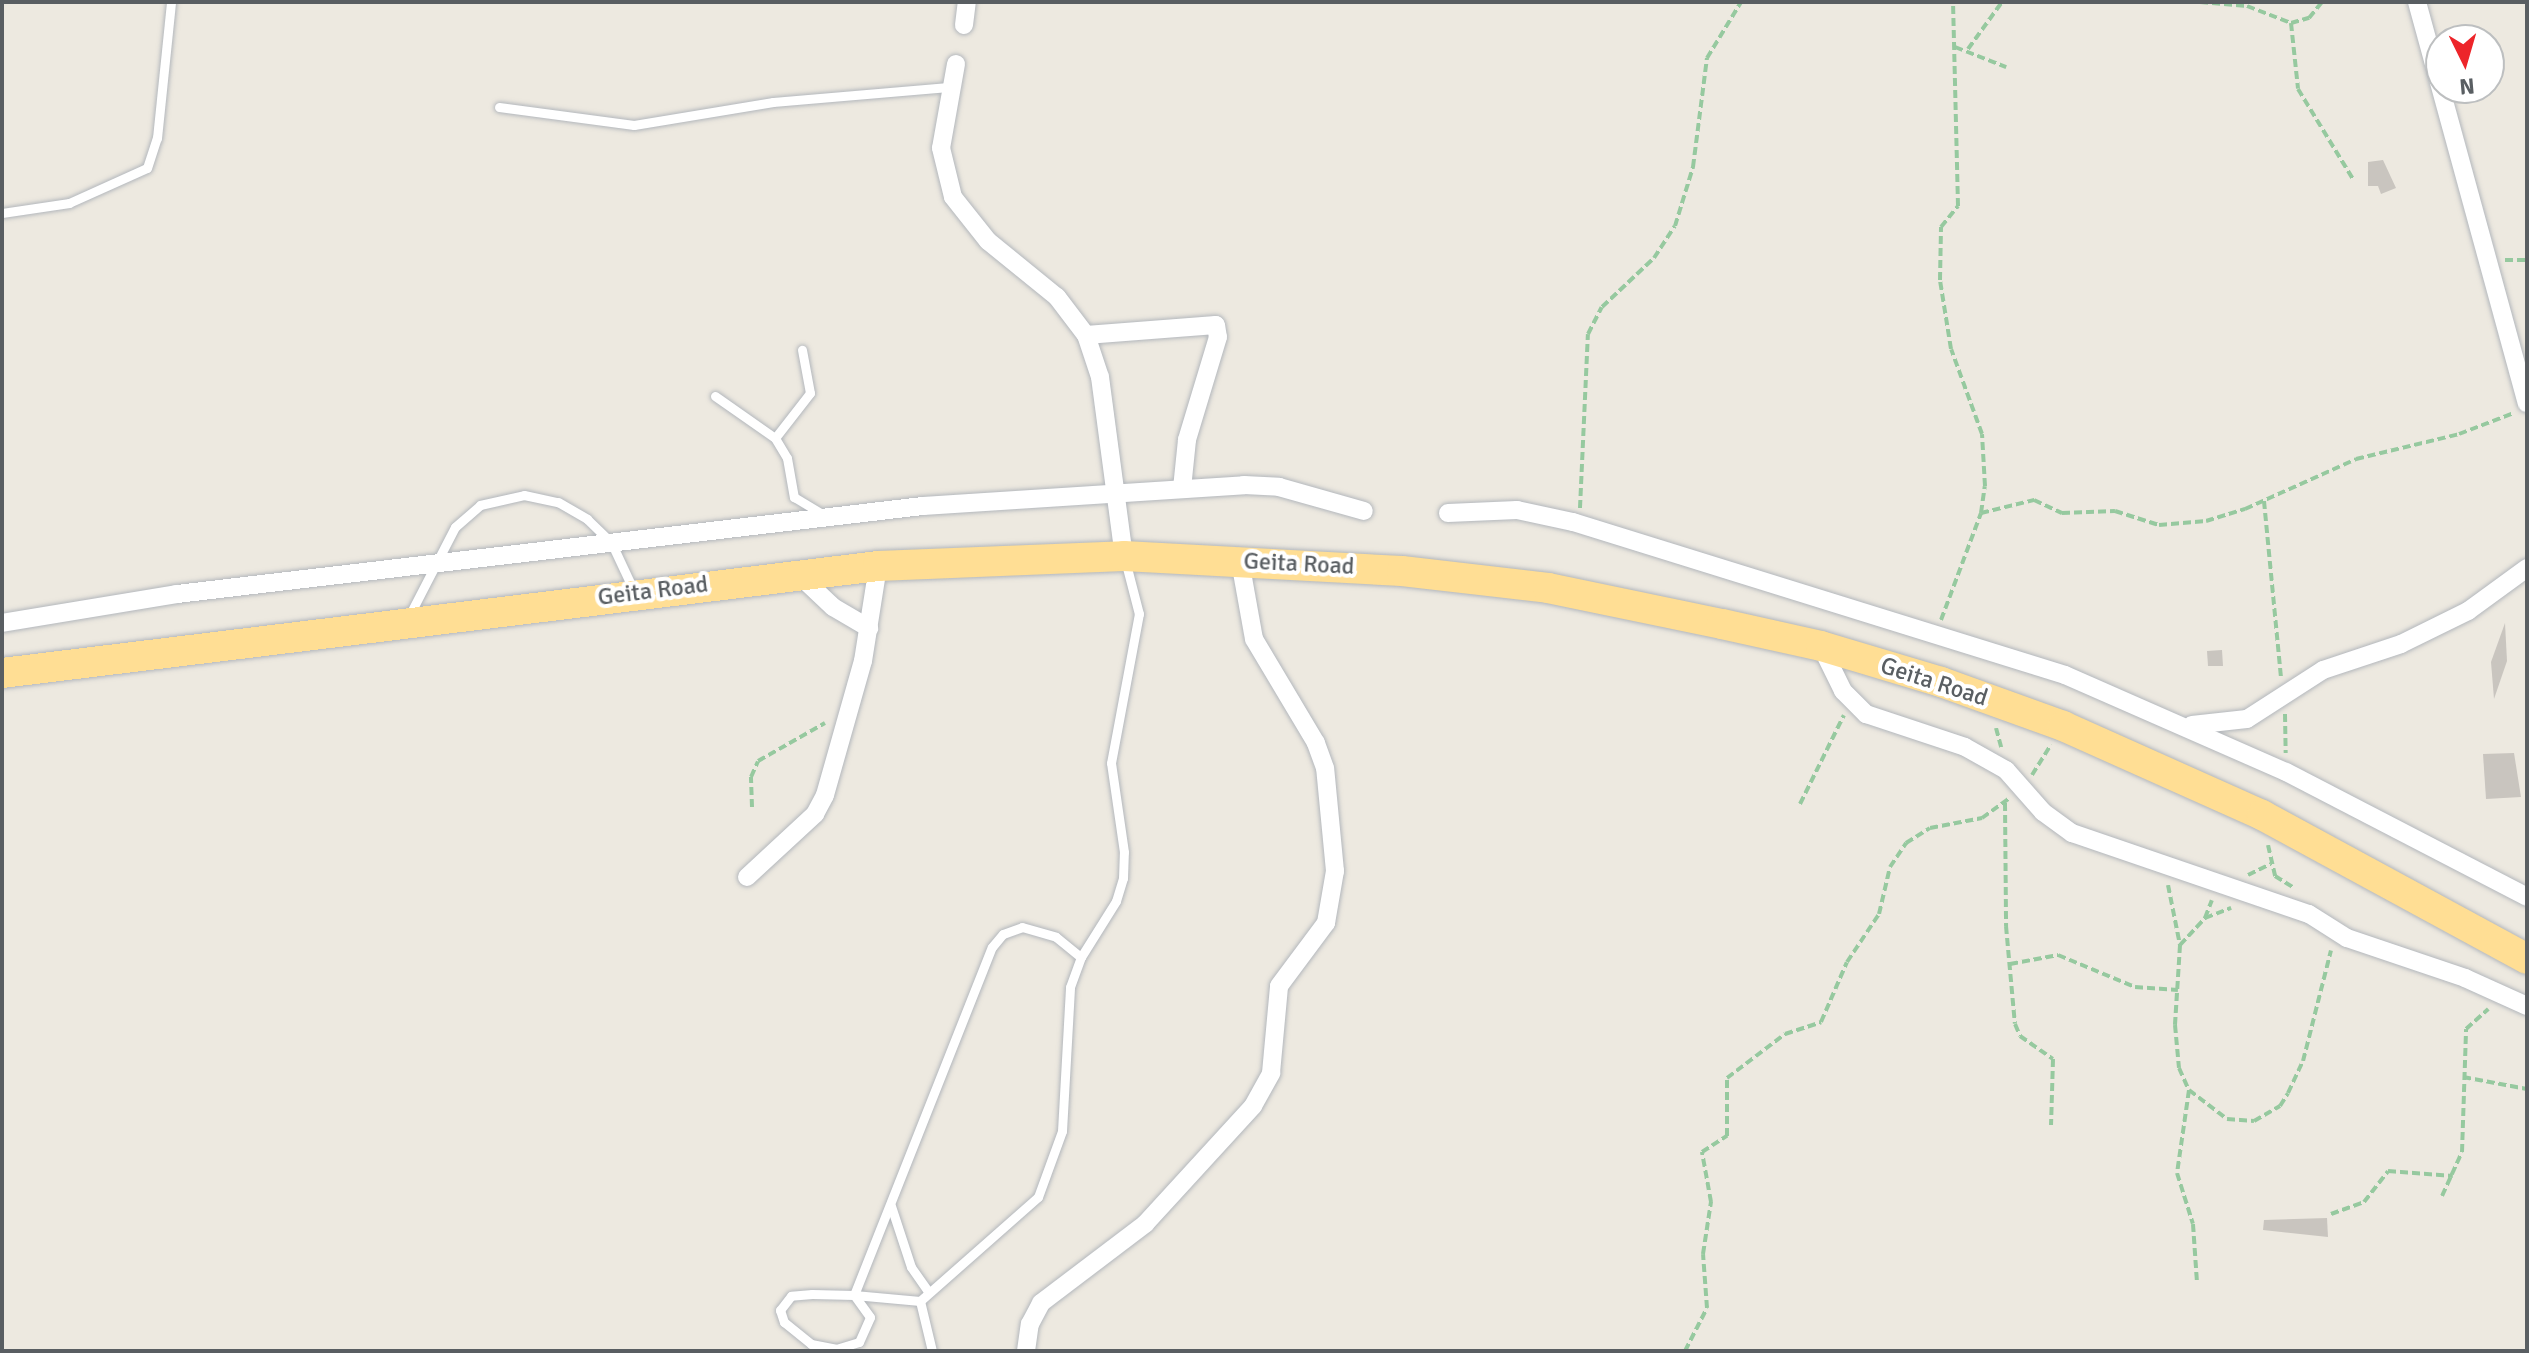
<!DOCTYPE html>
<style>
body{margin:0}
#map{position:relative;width:2529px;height:1353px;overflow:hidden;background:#ede9e0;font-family:Signika,sans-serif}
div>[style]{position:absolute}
.building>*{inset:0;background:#c9c5bf}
.path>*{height:4px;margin-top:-2px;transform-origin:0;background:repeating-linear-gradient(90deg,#96c99f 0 8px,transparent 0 12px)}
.roads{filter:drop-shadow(0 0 2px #b3b7bc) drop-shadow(0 0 2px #b3b7bc)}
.service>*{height:9px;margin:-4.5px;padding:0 4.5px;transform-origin:4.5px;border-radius:4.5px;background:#fff}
.minor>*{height:18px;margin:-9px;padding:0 9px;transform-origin:9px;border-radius:9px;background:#fff}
.trunk>*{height:30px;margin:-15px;padding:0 15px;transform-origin:15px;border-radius:15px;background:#ffde94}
span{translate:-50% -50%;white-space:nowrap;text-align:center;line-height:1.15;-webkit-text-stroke:8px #fff;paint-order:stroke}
.street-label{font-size:24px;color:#595e62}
.frame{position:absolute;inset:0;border:4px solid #595e62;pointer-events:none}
.north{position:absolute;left:2425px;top:24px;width:80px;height:80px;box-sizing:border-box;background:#fff;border:2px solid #bdbfc0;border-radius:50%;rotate:175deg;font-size:22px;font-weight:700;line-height:32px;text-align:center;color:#595e62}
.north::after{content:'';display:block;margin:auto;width:28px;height:36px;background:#ed252a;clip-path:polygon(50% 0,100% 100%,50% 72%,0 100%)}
</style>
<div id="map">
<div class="building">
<i style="clip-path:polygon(2383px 160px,2396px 188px,2381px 194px,2378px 186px,2368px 186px,2368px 162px)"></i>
<i style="clip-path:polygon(2505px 623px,2507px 661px,2494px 699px,2491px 662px)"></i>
<i style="clip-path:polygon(2222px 650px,2223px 666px,2208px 666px,2207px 651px)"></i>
<i style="clip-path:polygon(2514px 753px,2521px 797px,2486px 799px,2483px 754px)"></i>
<i style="clip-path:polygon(2327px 1218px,2328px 1237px,2263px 1230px,2264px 1220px)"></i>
</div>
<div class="path">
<i style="left:2200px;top:2px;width:47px;rotate:4.9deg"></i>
<i style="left:2247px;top:6px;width:47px;rotate:21.1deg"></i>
<i style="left:2291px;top:23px;width:19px;rotate:-16deg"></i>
<i style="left:2309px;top:18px;width:21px;rotate:-51deg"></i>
<i style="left:2291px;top:23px;width:66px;rotate:83.9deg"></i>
<i style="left:2298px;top:89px;width:105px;rotate:58.6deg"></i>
<i style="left:1955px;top:47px;width:55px;rotate:21.4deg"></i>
<i style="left:1968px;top:49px;width:58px;rotate:-54.1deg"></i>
<i style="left:2505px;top:260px;width:22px"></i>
<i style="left:2264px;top:501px;width:178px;rotate:84.5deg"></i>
<i style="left:1580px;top:508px;width:174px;rotate:-87.4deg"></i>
<i style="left:1588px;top:334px;width:30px;rotate:-63deg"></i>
<i style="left:1602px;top:307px;width:71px;rotate:-43.3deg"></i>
<i style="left:1654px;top:258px;width:38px;rotate:-57deg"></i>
<i style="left:1675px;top:226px;width:62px;rotate:-73deg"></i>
<i style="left:1693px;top:167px;width:110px;rotate:-82.7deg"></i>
<i style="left:1707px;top:58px;width:66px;rotate:-58.7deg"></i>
<i style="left:1981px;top:513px;width:55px;rotate:-13.8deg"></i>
<i style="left:2034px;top:500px;width:31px;rotate:25deg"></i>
<i style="left:2062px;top:513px;width:53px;rotate:-2.2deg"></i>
<i style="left:2115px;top:511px;width:46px;rotate:17.7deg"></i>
<i style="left:2159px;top:525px;width:47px;rotate:-4.9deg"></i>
<i style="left:2206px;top:521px;width:41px;rotate:-17.1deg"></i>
<i style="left:2245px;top:509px;width:122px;rotate:-24.2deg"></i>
<i style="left:2356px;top:459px;width:106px;rotate:-13.6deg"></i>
<i style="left:2459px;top:434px;width:59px;rotate:-20.9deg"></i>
<i style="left:1941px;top:620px;width:114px;rotate:-69.5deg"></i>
<i style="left:1981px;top:513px;width:27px;rotate:-82deg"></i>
<i style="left:1985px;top:486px;width:52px;rotate:-93.3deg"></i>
<i style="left:1982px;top:434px;width:90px;rotate:-110deg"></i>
<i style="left:1951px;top:349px;width:70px;rotate:-99.1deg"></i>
<i style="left:1940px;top:280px;width:53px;rotate:-88.9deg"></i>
<i style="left:1941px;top:227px;width:27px;rotate:-51deg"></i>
<i style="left:1958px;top:206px;width:204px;rotate:-91.4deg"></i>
<i style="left:2285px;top:714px;width:39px;rotate:89deg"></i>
<i style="left:1996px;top:728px;width:20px;rotate:75deg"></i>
<i style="left:2032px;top:775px;width:36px;rotate:-58deg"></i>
<i style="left:2005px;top:803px;width:123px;rotate:89.5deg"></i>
<i style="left:2006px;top:926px;width:98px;rotate:84.8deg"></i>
<i style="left:2015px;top:1024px;width:13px;rotate:67deg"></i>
<i style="left:2020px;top:1036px;width:40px;rotate:34.9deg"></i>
<i style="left:2053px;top:1059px;width:66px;rotate:91.7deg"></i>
<i style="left:1800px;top:804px;width:99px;rotate:-63.7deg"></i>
<i style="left:752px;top:807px;width:30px;rotate:-92deg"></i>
<i style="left:751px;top:777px;width:17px;rotate:-66deg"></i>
<i style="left:758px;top:761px;width:77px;rotate:-29.6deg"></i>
<i style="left:2268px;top:845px;width:32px;rotate:77deg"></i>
<i style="left:2275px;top:876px;width:22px;rotate:32deg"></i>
<i style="left:2248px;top:875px;width:25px;rotate:-26deg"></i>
<i style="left:2168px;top:885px;width:61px;rotate:78.7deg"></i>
<i style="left:2180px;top:945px;width:80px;rotate:93.6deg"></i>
<i style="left:2175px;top:1025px;width:43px;rotate:84.7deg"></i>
<i style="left:2179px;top:1068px;width:24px;rotate:66deg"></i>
<i style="left:2189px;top:1090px;width:48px;rotate:37.3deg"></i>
<i style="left:2227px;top:1119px;width:27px;rotate:4deg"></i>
<i style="left:2254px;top:1121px;width:30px;rotate:-30deg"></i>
<i style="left:2280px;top:1106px;width:15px;rotate:-58deg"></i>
<i style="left:2288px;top:1093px;width:35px;rotate:-65deg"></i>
<i style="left:2303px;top:1061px;width:114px;rotate:-75.8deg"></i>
<i style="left:2205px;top:918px;width:19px;rotate:-69deg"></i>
<i style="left:2180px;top:945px;width:37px;rotate:-47deg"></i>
<i style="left:2205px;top:918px;width:28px;rotate:-21deg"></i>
<i style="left:2010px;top:964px;width:49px;rotate:-10.6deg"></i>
<i style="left:2058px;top:955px;width:83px;rotate:22.6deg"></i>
<i style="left:2135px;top:987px;width:43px;rotate:4deg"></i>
<i style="left:2463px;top:1077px;width:65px;rotate:10.6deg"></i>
<i style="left:2189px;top:1090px;width:84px;rotate:98.2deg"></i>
<i style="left:2177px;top:1173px;width:53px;rotate:72.6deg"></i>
<i style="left:2193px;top:1224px;width:59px;rotate:86.1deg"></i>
<i style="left:2442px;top:1196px;width:48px;rotate:-65.6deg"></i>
<i style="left:2462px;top:1152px;width:123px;rotate:-88.1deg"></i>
<i style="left:2466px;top:1029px;width:30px;rotate:-42deg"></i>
<i style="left:2331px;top:1214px;width:35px;rotate:-20deg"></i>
<i style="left:2364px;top:1202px;width:39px;rotate:-52deg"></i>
<i style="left:2388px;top:1171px;width:65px;rotate:4.4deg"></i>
<i style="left:1685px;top:1351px;width:48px;rotate:-62.9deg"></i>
<i style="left:1707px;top:1308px;width:54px;rotate:-94.2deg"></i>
<i style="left:1703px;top:1254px;width:53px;rotate:-81.3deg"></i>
<i style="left:1711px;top:1202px;width:51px;rotate:-100.2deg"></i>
<i style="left:1702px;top:1152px;width:30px;rotate:-33deg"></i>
<i style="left:1727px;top:1136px;width:58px;rotate:-90deg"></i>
<i style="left:1727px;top:1078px;width:73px;rotate:-37.2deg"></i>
<i style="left:1785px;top:1034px;width:38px;rotate:-18deg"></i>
<i style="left:1821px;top:1022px;width:65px;rotate:-66.6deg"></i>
<i style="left:1847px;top:962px;width:58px;rotate:-56.3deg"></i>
<i style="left:1879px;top:914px;width:48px;rotate:-76.8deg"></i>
<i style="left:1890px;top:867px;width:29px;rotate:-56deg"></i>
<i style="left:1906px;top:843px;width:28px;rotate:-32deg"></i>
<i style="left:1930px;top:828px;width:53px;rotate:-10.9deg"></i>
<i style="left:1982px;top:818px;width:34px;rotate:-36deg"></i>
</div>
<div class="roads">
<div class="service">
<i style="left:499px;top:107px;width:136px;rotate:7.6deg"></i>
<i style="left:634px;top:125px;width:141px;rotate:-9.4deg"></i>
<i style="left:773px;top:102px;width:176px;rotate:-4.9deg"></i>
<i style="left:2px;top:213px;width:68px;rotate:-8.5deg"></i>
<i style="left:69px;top:203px;width:85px;rotate:-24.2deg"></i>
<i style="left:147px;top:168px;width:32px;rotate:-72deg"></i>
<i style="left:157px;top:138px;width:137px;rotate:-84.1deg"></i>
<i style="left:715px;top:396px;width:73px;rotate:35deg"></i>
<i style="left:775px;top:438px;width:23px;rotate:59deg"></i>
<i style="left:787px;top:458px;width:40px;rotate:80deg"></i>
<i style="left:794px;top:497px;width:33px;rotate:31deg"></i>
<i style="left:775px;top:438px;width:57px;rotate:-52.1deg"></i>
<i style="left:810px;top:393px;width:44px;rotate:-100.5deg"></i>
<i style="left:408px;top:618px;width:102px;rotate:-62.7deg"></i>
<i style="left:455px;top:527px;width:33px;rotate:-41deg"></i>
<i style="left:480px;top:505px;width:45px;rotate:-12.8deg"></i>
<i style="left:524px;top:495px;width:35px;rotate:12deg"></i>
<i style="left:558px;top:502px;width:34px;rotate:30deg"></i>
<i style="left:587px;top:519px;width:33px;rotate:44deg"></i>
<i style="left:611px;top:542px;width:54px;rotate:64.9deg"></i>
<i style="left:891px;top:1206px;width:64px;rotate:71.8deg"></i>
<i style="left:911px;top:1267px;width:28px;rotate:55deg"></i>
<i style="left:920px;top:1301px;width:66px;rotate:-174.8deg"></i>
<i style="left:854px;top:1295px;width:42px;rotate:-178.6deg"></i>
<i style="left:812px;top:1294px;width:21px;rotate:175deg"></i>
<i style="left:791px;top:1296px;width:18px;rotate:128deg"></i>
<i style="left:780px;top:1310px;width:13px;rotate:72deg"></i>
<i style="left:784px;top:1322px;width:35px;rotate:39deg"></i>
<i style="left:811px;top:1344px;width:25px;rotate:11deg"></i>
<i style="left:836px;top:1349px;width:24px;rotate:-17deg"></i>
<i style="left:859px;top:1342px;width:27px;rotate:-66deg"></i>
<i style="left:870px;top:1317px;width:27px;rotate:-126deg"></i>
<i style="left:854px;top:1295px;width:374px;rotate:-68.4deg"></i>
<i style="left:992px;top:947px;width:17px;rotate:-50deg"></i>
<i style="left:1003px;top:934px;width:20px;rotate:-20deg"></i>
<i style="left:1022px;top:927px;width:35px;rotate:16deg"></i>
<i style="left:1056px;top:937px;width:32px;rotate:39deg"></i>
<i style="left:932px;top:1351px;width:51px;rotate:-103.5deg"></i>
<i style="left:920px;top:1301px;width:157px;rotate:-41.4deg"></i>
<i style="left:1038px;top:1197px;width:70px;rotate:-70deg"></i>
<i style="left:1062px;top:1131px;width:144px;rotate:-86.8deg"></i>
<i style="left:1070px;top:987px;width:32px;rotate:-70deg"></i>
<i style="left:1081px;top:957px;width:66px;rotate:-58deg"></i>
<i style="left:1116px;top:901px;width:24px;rotate:-73deg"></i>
<i style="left:1123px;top:878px;width:26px;rotate:-88deg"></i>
<i style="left:1124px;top:852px;width:90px;rotate:-98.3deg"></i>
<i style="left:1111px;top:763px;width:152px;rotate:-79.4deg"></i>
<i style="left:1139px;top:614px;width:56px;rotate:-104.5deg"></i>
</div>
<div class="minor">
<i style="left:2417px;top:2px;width:416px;rotate:74.7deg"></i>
<i style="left:964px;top:25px;width:23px;rotate:-83deg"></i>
<i style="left:956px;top:64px;width:85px;rotate:100.1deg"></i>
<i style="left:941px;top:148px;width:50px;rotate:76.2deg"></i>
<i style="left:953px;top:197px;width:56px;rotate:51.5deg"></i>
<i style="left:988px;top:241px;width:89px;rotate:39.1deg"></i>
<i style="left:1057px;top:297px;width:48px;rotate:52.7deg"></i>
<i style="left:1086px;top:335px;width:44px;rotate:71.6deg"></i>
<i style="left:1100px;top:377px;width:181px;rotate:82.4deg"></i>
<i style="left:1086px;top:335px;width:130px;rotate:-4.4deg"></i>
<i style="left:1216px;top:325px;width:12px;rotate:81deg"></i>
<i style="left:1218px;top:337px;width:108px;rotate:106.8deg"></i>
<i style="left:1187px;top:440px;width:48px;rotate:95.9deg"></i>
<i style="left:1448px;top:513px;width:69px;rotate:-2.5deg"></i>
<i style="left:1517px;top:510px;width:57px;rotate:12.1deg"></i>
<i style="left:1573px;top:522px;width:515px;rotate:17.27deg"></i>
<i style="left:2065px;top:675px;width:241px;rotate:23.7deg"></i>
<i style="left:2286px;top:772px;width:271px;rotate:27.4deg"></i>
<i style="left:798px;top:574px;width:48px;rotate:43.3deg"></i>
<i style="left:833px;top:607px;width:42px;rotate:30.3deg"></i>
<i style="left:2px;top:623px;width:177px;rotate:-9.4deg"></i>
<i style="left:177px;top:594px;width:751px;rotate:-6.73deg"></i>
<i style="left:923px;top:506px;width:322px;rotate:-3.7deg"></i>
<i style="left:1244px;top:485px;width:35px;rotate:3deg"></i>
<i style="left:1279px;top:487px;width:88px;rotate:15.8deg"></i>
<i style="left:1821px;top:646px;width:50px;rotate:63.9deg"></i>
<i style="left:1843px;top:691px;width:33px;rotate:45deg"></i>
<i style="left:1866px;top:714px;width:104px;rotate:18.4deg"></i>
<i style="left:1965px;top:747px;width:47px;rotate:29.3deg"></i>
<i style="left:2006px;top:770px;width:56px;rotate:48.6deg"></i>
<i style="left:2043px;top:812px;width:36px;rotate:36deg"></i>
<i style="left:2072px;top:833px;width:250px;rotate:18.9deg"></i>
<i style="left:2309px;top:914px;width:45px;rotate:32.3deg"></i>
<i style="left:2347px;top:938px;width:125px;rotate:18.7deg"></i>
<i style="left:2465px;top:978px;width:68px;rotate:24.3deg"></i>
<i style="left:2192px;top:725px;width:55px;rotate:-6.2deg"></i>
<i style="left:2247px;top:719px;width:90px;rotate:-32.8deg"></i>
<i style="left:2323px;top:670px;width:82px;rotate:-18.4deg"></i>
<i style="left:2401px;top:644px;width:75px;rotate:-26.2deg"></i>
<i style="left:2468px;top:611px;width:73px;rotate:-36.1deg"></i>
<i style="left:747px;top:877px;width:93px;rotate:-42.8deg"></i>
<i style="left:815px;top:814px;width:21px;rotate:-62deg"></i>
<i style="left:825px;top:795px;width:139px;rotate:-74.2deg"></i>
<i style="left:863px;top:661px;width:96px;rotate:-81deg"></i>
<i style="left:1026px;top:1351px;width:27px;rotate:-82deg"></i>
<i style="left:1030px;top:1324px;width:24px;rotate:-62deg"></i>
<i style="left:1041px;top:1303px;width:131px;rotate:-37.2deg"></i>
<i style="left:1145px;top:1224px;width:160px;rotate:-47.5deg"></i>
<i style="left:1253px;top:1106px;width:38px;rotate:-61deg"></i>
<i style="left:1271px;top:1073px;width:87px;rotate:-84.7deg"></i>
<i style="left:1279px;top:986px;width:79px;rotate:-53.3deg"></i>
<i style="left:1326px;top:923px;width:53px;rotate:-80.2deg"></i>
<i style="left:1335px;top:871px;width:103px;rotate:-95.5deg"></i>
<i style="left:1325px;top:768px;width:27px;rotate:-110deg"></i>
<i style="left:1316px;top:743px;width:121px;rotate:-120.8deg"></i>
<i style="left:1254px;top:639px;width:79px;rotate:-100.2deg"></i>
</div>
<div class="trunk">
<i style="left:2px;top:673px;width:883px;rotate:-6.96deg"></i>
<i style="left:878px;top:566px;width:246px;rotate:-2.3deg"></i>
<i style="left:1124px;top:556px;width:278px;rotate:3.1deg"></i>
<i style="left:1402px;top:571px;width:147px;rotate:6.6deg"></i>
<i style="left:1548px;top:588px;width:178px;rotate:11.7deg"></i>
<i style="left:1722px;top:624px;width:101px;rotate:12.5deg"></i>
<i style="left:1821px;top:646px;width:125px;rotate:16.7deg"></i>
<i style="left:1941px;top:682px;width:130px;rotate:19.8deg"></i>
<i style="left:2063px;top:726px;width:218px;rotate:24.1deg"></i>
<i style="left:2262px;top:815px;width:302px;rotate:28.5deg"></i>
</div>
</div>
<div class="street-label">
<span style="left:1299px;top:564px;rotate:3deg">Geita Road</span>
<span style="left:653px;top:591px;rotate:-7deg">Geita Road</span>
<span style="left:1934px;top:682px;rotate:18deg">Geita Road</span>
</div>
<div class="frame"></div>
<div class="north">N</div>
</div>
